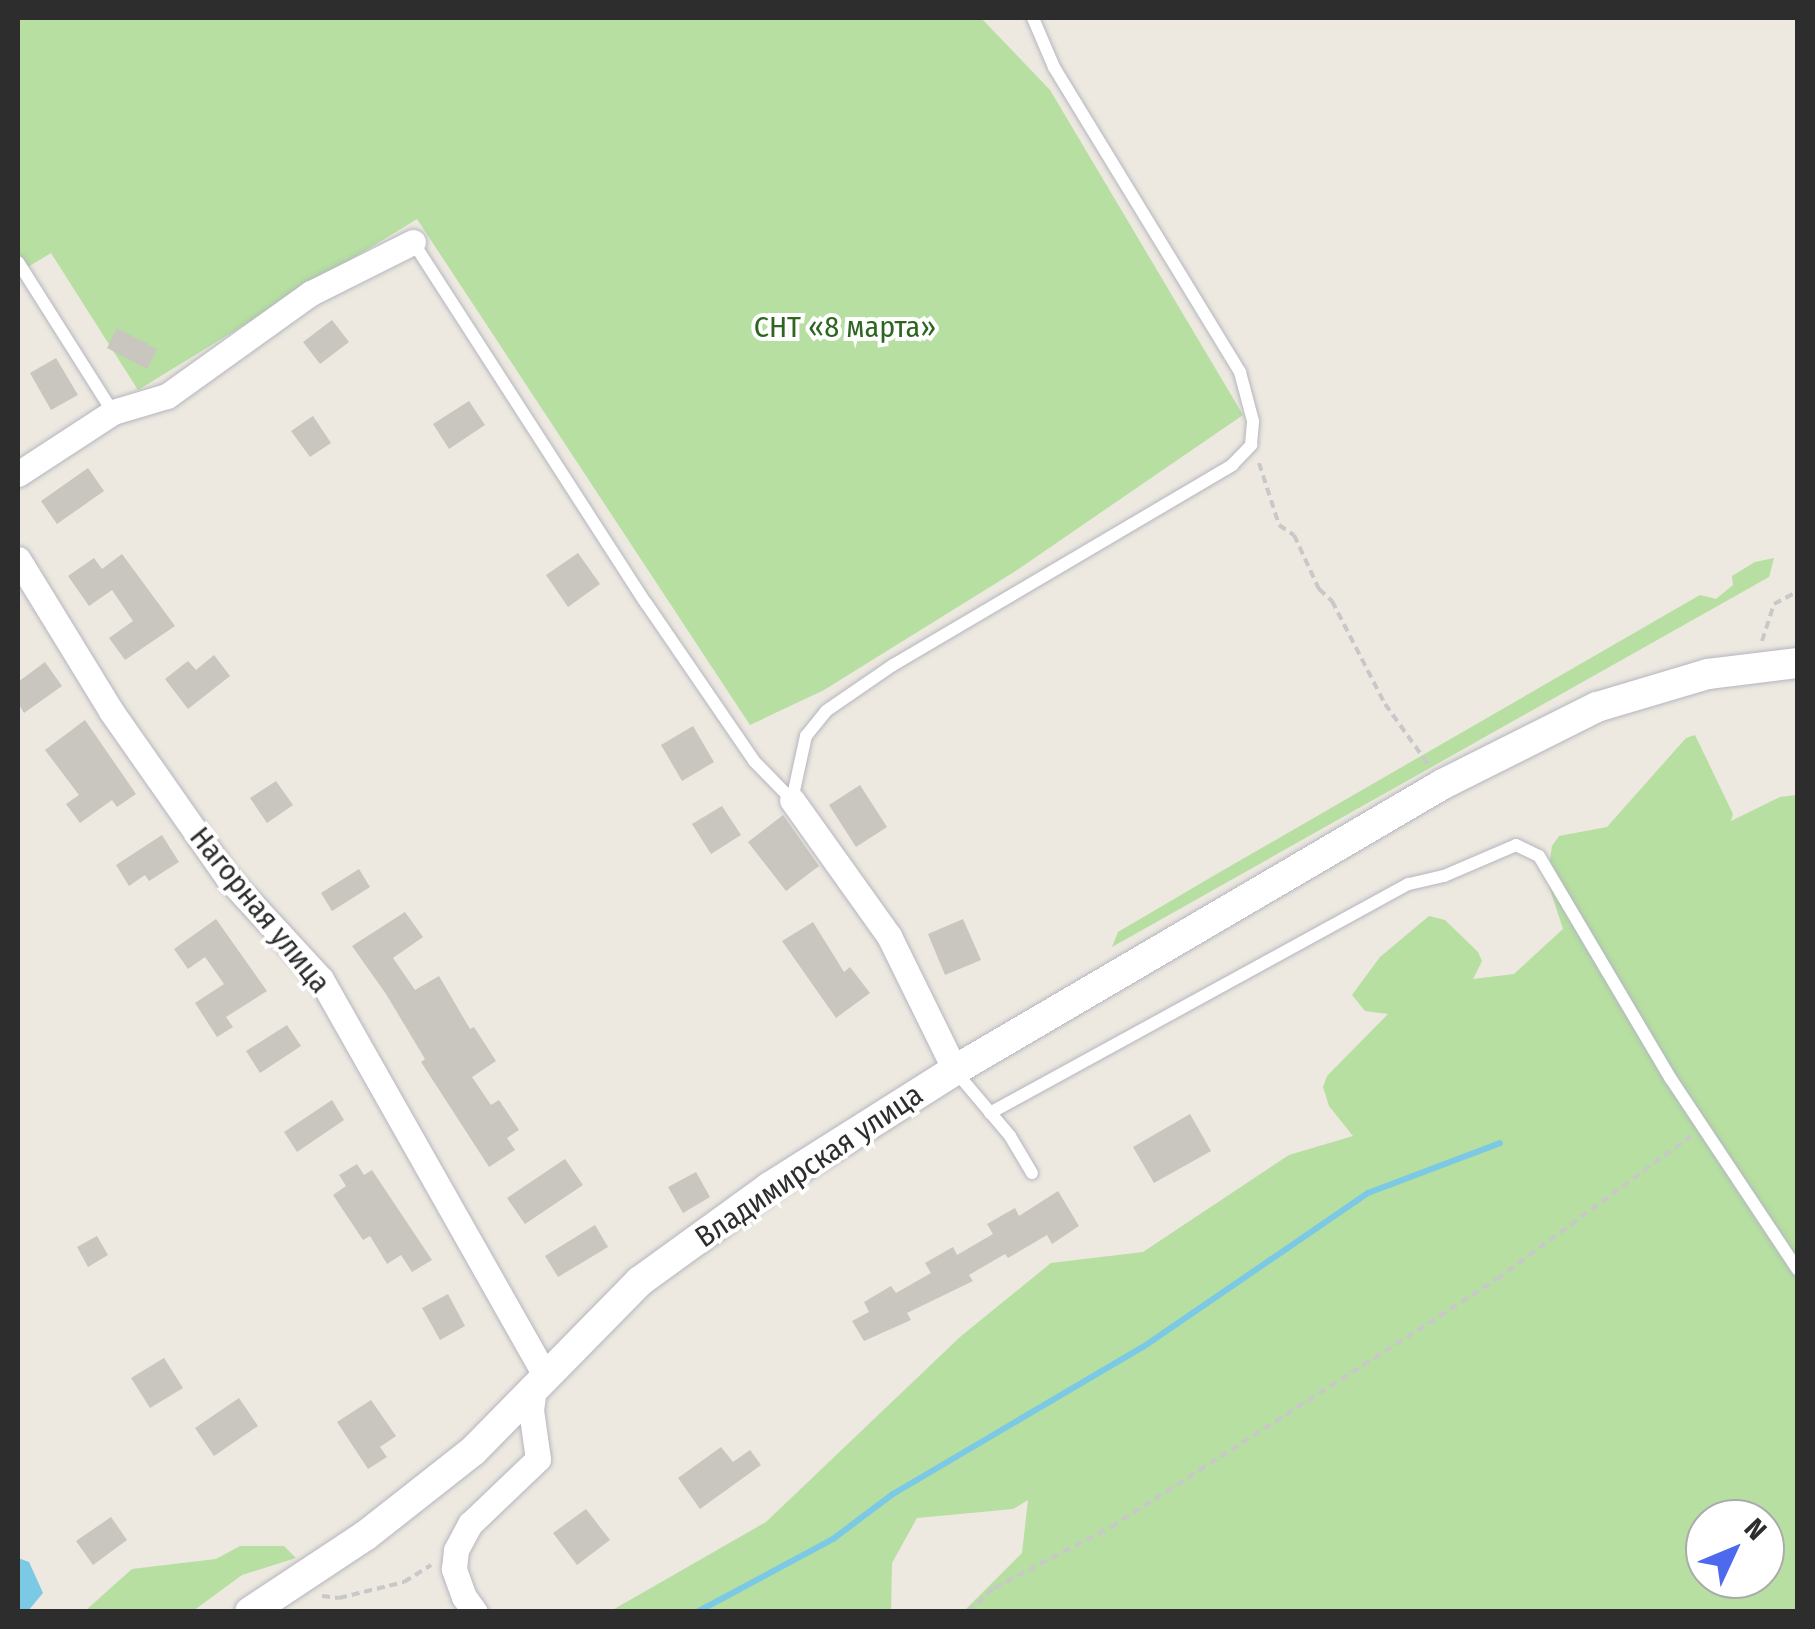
<!DOCTYPE html>
<meta charset="utf-8">
<style>
body{margin:0}
#map{position:relative;width:1815px;height:1629px;overflow:hidden;background:#ede8e0;font-family:"Fira Sans Condensed",sans-serif}
div>[style]{position:absolute}
.green>*{inset:0;background:#b6dfa1}
.water>*{inset:0;background:#7cc9e6}
.stream>*{height:6px;margin:-3px;padding:0 3px;transform-origin:3px;border-radius:3px;background:#7cc9e6}
.building>*{inset:0;background:#c9c6bf}
.path>*{height:4px;margin-top:-2px;transform-origin:0;background:repeating-linear-gradient(90deg,#c8c8c8 0 8px,transparent 0 13px)}
.roads{filter:drop-shadow(0 0 2px #b4b6bf) drop-shadow(0 0 2px #b4b6bf)}
.service>*{height:12px;margin:-6px;padding:0 6px;transform-origin:6px;border-radius:6px;background:#fff}
.minor>*{height:25px;margin:-12.5px;padding:0 12.5px;transform-origin:12.5px;border-radius:12.5px;background:#fff}
.tertiary>*{height:30px;margin:-15px;padding:0 15px;transform-origin:15px;border-radius:15px;background:#fff}
span{translate:-50% -50%;white-space:nowrap;text-align:center;line-height:1.15;-webkit-text-stroke:8px #fff;paint-order:stroke}
.park-label{font-size:30px;color:#2e6621}
.street-label{font-size:30px;color:#2d2d2d}
.frame{position:absolute;inset:0;border:20px solid #2d2d2d;pointer-events:none}
.north{position:absolute;left:1685px;top:1499px;width:100px;height:100px;box-sizing:border-box;background:#fff;border:2px solid #ababab;border-radius:50%;rotate:46deg;font-size:28px;font-weight:700;line-height:40px;text-align:center;color:#2d2d2d}
.north::after{content:'';display:block;margin:auto;width:35px;height:45px;background:#4d69ed;clip-path:polygon(50% 0,100% 100%,50% 72%,0 100%)}
</style>
<div id="map">
<div class="green">
<i style="clip-path:polygon(18px 18px,981px 18px,1050px 90px,1243px 415px,1014px 572px,824px 690px,750px 725px,417px 219px,138px 390px,51px 253px,18px 273px)"></i>
<i style="clip-path:polygon(1774px 558px,1769px 577px,1112px 947px,1118px 932px,1220px 872px,1700px 595px,1716px 599px,1733px 585px,1732px 576px,1755px 562px)"></i>
<i style="clip-path:polygon(evenodd,1695px 735px,1733px 814px,1731px 821px,1780px 797px,1797px 795px,1797px 1611px,964px 1611px,1022px 1553px,1028px 1500px,1013px 1509px,917px 1518px,892px 1563px,891px 1611px,609px 1612px,766px 1522px,960px 1337px,1051px 1263px,1143px 1252px,1289px 1155px,1353px 1136px,1329px 1106px,1323px 1087px,1327px 1076px,1388px 1014px,1365px 1011px,1352px 995px,1380px 957px,1429px 916px,1445px 920px,1478px 952px,1482px 961px,1473px 979px,1514px 974px,1563px 929px,1547px 880px,1552px 846px,1559px 836px,1607px 827px,1686px 738px,1695px 735px,1705px 1519px,1765px 1519px,1765px 1579px,1705px 1579px,1705px 1519px)"></i>
<i style="clip-path:polygon(240px 1546px,284px 1546px,296px 1558px,242px 1575px,193px 1611px,85px 1611px,132px 1569px,216px 1559px)"></i>
</div>
<div class="water">
<i style="clip-path:polygon(18px 1558px,29px 1562px,43px 1593px,28px 1611px,18px 1611px)"></i>
</div>
<div class="stream">
<i style="left:697px;top:1612px;width:154px;rotate:-28.2deg"></i>
<i style="left:833px;top:1539px;width:75px;rotate:-36.9deg"></i>
<i style="left:893px;top:1494px;width:290px;rotate:-30.5deg"></i>
<i style="left:1143px;top:1347px;width:273px;rotate:-34.4deg"></i>
<i style="left:1368px;top:1193px;width:141px;rotate:-20.7deg"></i>
</div>
<div class="building">
<i style="clip-path:polygon(332px 320px,349px 342px,320px 364px,303px 342px)"></i>
<i style="clip-path:polygon(117px 328px,157px 349px,147px 369px,107px 348px)"></i>
<i style="clip-path:polygon(56px 358px,78px 395px,51px 410px,30px 373px)"></i>
<i style="clip-path:polygon(469px 401px,485px 425px,449px 449px,433px 424px)"></i>
<i style="clip-path:polygon(313px 416px,331px 443px,310px 457px,291px 431px)"></i>
<i style="clip-path:polygon(88px 468px,104px 491px,57px 524px,41px 501px)"></i>
<i style="clip-path:polygon(578px 553px,600px 584px,568px 607px,546px 575px)"></i>
<i style="clip-path:polygon(122px 554px,175px 626px,125px 660px,109px 638px,133px 621px,112px 590px,89px 606px,68px 576px,94px 558px,102px 569px)"></i>
<i style="clip-path:polygon(214px 655px,230px 676px,188px 709px,165px 679px,188px 661px,196px 670px)"></i>
<i style="clip-path:polygon(45px 662px,62px 686px,24px 713px,18px 703px,18px 682px)"></i>
<i style="clip-path:polygon(85px 720px,136px 794px,117px 807px,112px 800px,80px 823px,66px 804px,79px 795px,45px 750px)"></i>
<i style="clip-path:polygon(693px 726px,714px 762px,682px 781px,661px 745px)"></i>
<i style="clip-path:polygon(276px 781px,293px 805px,267px 823px,250px 798px)"></i>
<i style="clip-path:polygon(860px 785px,887px 827px,856px 847px,829px 805px)"></i>
<i style="clip-path:polygon(722px 806px,741px 835px,711px 854px,692px 824px)"></i>
<i style="clip-path:polygon(783px 815px,819px 866px,786px 891px,748px 842px)"></i>
<i style="clip-path:polygon(162px 835px,179px 862px,149px 881px,145px 875px,129px 886px,116px 865px)"></i>
<i style="clip-path:polygon(359px 869px,370px 887px,332px 911px,321px 893px)"></i>
<i style="clip-path:polygon(405px 912px,423px 937px,393px 958px,415px 990px,439px 976px,470px 1029px,474px 1027px,496px 1061px,472px 1077px,491px 1105px,499px 1100px,519px 1130px,507px 1138px,515px 1150px,489px 1167px,421px 1062px,425px 1059px,386px 994px,352px 946px)"></i>
<i style="clip-path:polygon(216px 919px,267px 991px,226px 1017px,233px 1027px,217px 1037px,195px 1003px,224px 984px,205px 957px,188px 969px,174px 949px)"></i>
<i style="clip-path:polygon(963px 919px,981px 960px,945px 975px,928px 934px)"></i>
<i style="clip-path:polygon(813px 922px,844px 972px,850px 967px,870px 993px,836px 1018px,782px 941px)"></i>
<i style="clip-path:polygon(287px 1025px,301px 1046px,260px 1073px,246px 1051px)"></i>
<i style="clip-path:polygon(332px 1100px,344px 1120px,297px 1152px,284px 1132px)"></i>
<i style="clip-path:polygon(1190px 1114px,1211px 1151px,1154px 1183px,1133px 1147px)"></i>
<i style="clip-path:polygon(565px 1159px,583px 1185px,525px 1224px,507px 1198px)"></i>
<i style="clip-path:polygon(357px 1164px,364px 1175px,372px 1170px,432px 1260px,412px 1272px,401px 1255px,387px 1264px,370px 1236px,363px 1240px,333px 1195px,346px 1186px,339px 1175px)"></i>
<i style="clip-path:polygon(696px 1172px,710px 1197px,683px 1213px,668px 1187px)"></i>
<i style="clip-path:polygon(1058px 1191px,1079px 1226px,1052px 1244px,1047px 1235px,1008px 1258px,1005px 1254px,969px 1275px,973px 1281px,907px 1313px,911px 1320px,864px 1341px,852px 1321px,869px 1312px,864px 1302px,891px 1286px,896px 1293px,931px 1273px,925px 1263px,953px 1247px,957px 1255px,993px 1234px,987px 1224px,1015px 1208px,1019px 1216px)"></i>
<i style="clip-path:polygon(595px 1225px,608px 1247px,558px 1277px,545px 1256px)"></i>
<i style="clip-path:polygon(97px 1236px,108px 1255px,88px 1267px,77px 1247px)"></i>
<i style="clip-path:polygon(448px 1294px,465px 1326px,440px 1340px,422px 1308px)"></i>
<i style="clip-path:polygon(164px 1358px,183px 1388px,150px 1408px,131px 1378px)"></i>
<i style="clip-path:polygon(239px 1398px,258px 1426px,214px 1456px,195px 1428px)"></i>
<i style="clip-path:polygon(371px 1400px,396px 1436px,380px 1447px,387px 1457px,368px 1469px,337px 1422px)"></i>
<i style="clip-path:polygon(721px 1447px,733px 1462px,750px 1450px,761px 1465px,700px 1509px,678px 1478px)"></i>
<i style="clip-path:polygon(586px 1509px,610px 1540px,577px 1565px,553px 1533px)"></i>
<i style="clip-path:polygon(111px 1517px,127px 1540px,93px 1565px,76px 1541px)"></i>
</div>
<div class="path">
<i style="left:1259px;top:463px;width:65px;rotate:72.1deg"></i>
<i style="left:1279px;top:525px;width:18px;rotate:34deg"></i>
<i style="left:1294px;top:535px;width:60px;rotate:65.2deg"></i>
<i style="left:1319px;top:589px;width:18px;rotate:43deg"></i>
<i style="left:1332px;top:601px;width:116px;rotate:62.8deg"></i>
<i style="left:1385px;top:704px;width:74px;rotate:54.4deg"></i>
<i style="left:1762px;top:641px;width:39px;rotate:-72deg"></i>
<i style="left:1774px;top:604px;width:27px;rotate:-28deg"></i>
<i style="left:322px;top:1596px;width:17px;rotate:7deg"></i>
<i style="left:339px;top:1598px;width:67px;rotate:-13.8deg"></i>
<i style="left:404px;top:1582px;width:32px;rotate:-32deg"></i>
<i style="left:968px;top:1612px;width:35px;rotate:-43deg"></i>
<i style="left:994px;top:1588px;width:132px;rotate:-27.5deg"></i>
<i style="left:1111px;top:1527px;width:459px;rotate:-32.7deg"></i>
<i style="left:1497px;top:1279px;width:241px;rotate:-36.4deg"></i>
</div>
<div class="roads">
<div class="service">
<i style="left:413px;top:242px;width:430px;rotate:57.2deg"></i>
<i style="left:646px;top:603px;width:191px;rotate:55.6deg"></i>
<i style="left:754px;top:761px;width:54px;rotate:45.7deg"></i>
<i style="left:18px;top:262px;width:178px;rotate:57.7deg"></i>
<i style="left:792px;top:800px;width:66px;rotate:-77.7deg"></i>
<i style="left:806px;top:736px;width:32px;rotate:-51deg"></i>
<i style="left:826px;top:711px;width:81px;rotate:-34.5deg"></i>
<i style="left:893px;top:665px;width:394px;rotate:-30.5deg"></i>
<i style="left:1232px;top:465px;width:28px;rotate:-46deg"></i>
<i style="left:1251px;top:445px;width:24px;rotate:-85deg"></i>
<i style="left:1253px;top:421px;width:51px;rotate:-104.9deg"></i>
<i style="left:1240px;top:372px;width:357px;rotate:-121.4deg"></i>
<i style="left:1054px;top:67px;width:53px;rotate:-113.2deg"></i>
<i style="left:956px;top:1072px;width:84px;rotate:49.8deg"></i>
<i style="left:1010px;top:1136px;width:43px;rotate:59.3deg"></i>
<i style="left:990px;top:1113px;width:477px;rotate:-28.7deg"></i>
<i style="left:1409px;top:884px;width:36px;rotate:-13deg"></i>
<i style="left:1444px;top:876px;width:78px;rotate:-23.3deg"></i>
<i style="left:1516px;top:845px;width:25px;rotate:26deg"></i>
<i style="left:1539px;top:856px;width:259px;rotate:59.4deg"></i>
<i style="left:1671px;top:1079px;width:229px;rotate:56.4deg"></i>
</div>
<div class="minor">
<i style="left:18px;top:474px;width:113px;rotate:-33.1deg"></i>
<i style="left:113px;top:412px;width:56px;rotate:-16.5deg"></i>
<i style="left:167px;top:396px;width:177px;rotate:-35.6deg"></i>
<i style="left:311px;top:293px;width:114px;rotate:-26.6deg"></i>
<i style="left:18px;top:559px;width:178px;rotate:58.5deg"></i>
<i style="left:111px;top:711px;width:204px;rotate:55deg"></i>
<i style="left:228px;top:878px;width:137px;rotate:47.4deg"></i>
<i style="left:321px;top:979px;width:456px;rotate:60.5deg"></i>
<i style="left:792px;top:800px;width:167px;rotate:54.5deg"></i>
<i style="left:889px;top:936px;width:149px;rotate:63.8deg"></i>
<i style="left:475px;top:1612px;width:19px;rotate:-126deg"></i>
<i style="left:464px;top:1597px;width:30px;rotate:-110deg"></i>
<i style="left:454px;top:1569px;width:19px;rotate:-84deg"></i>
<i style="left:456px;top:1550px;width:30px;rotate:-62deg"></i>
<i style="left:470px;top:1524px;width:94px;rotate:-43.7deg"></i>
<i style="left:538px;top:1459px;width:49px;rotate:-98.1deg"></i>
<i style="left:531px;top:1410px;width:21px;rotate:-82deg"></i>
</div>
<div class="tertiary">
<i style="left:250px;top:1612px;width:138px;rotate:-33.5deg"></i>
<i style="left:365px;top:1536px;width:137px;rotate:-38.2deg"></i>
<i style="left:473px;top:1451px;width:238px;rotate:-45.5deg"></i>
<i style="left:640px;top:1281px;width:160px;rotate:-35.9deg"></i>
<i style="left:770px;top:1187px;width:219px;rotate:-32.3deg"></i>
<i style="left:955px;top:1070px;width:566px;rotate:-30.37deg"></i>
<i style="left:1443px;top:784px;width:172px;rotate:-26.6deg"></i>
<i style="left:1597px;top:707px;width:116px;rotate:-16.6deg"></i>
<i style="left:1708px;top:674px;width:91px;rotate:-7deg"></i>
</div>
</div>
<div class="park-label">
<span style="left:845px;top:327px">СНТ «8 марта»</span>
</div>
<div class="street-label">
<span style="left:260px;top:910px;rotate:51deg">Нагорная улица</span>
<span style="left:809px;top:1166px;rotate:-34deg">Владимирская улица</span>
</div>
<div class="frame"></div>
<div class="north">N</div>
</div>
